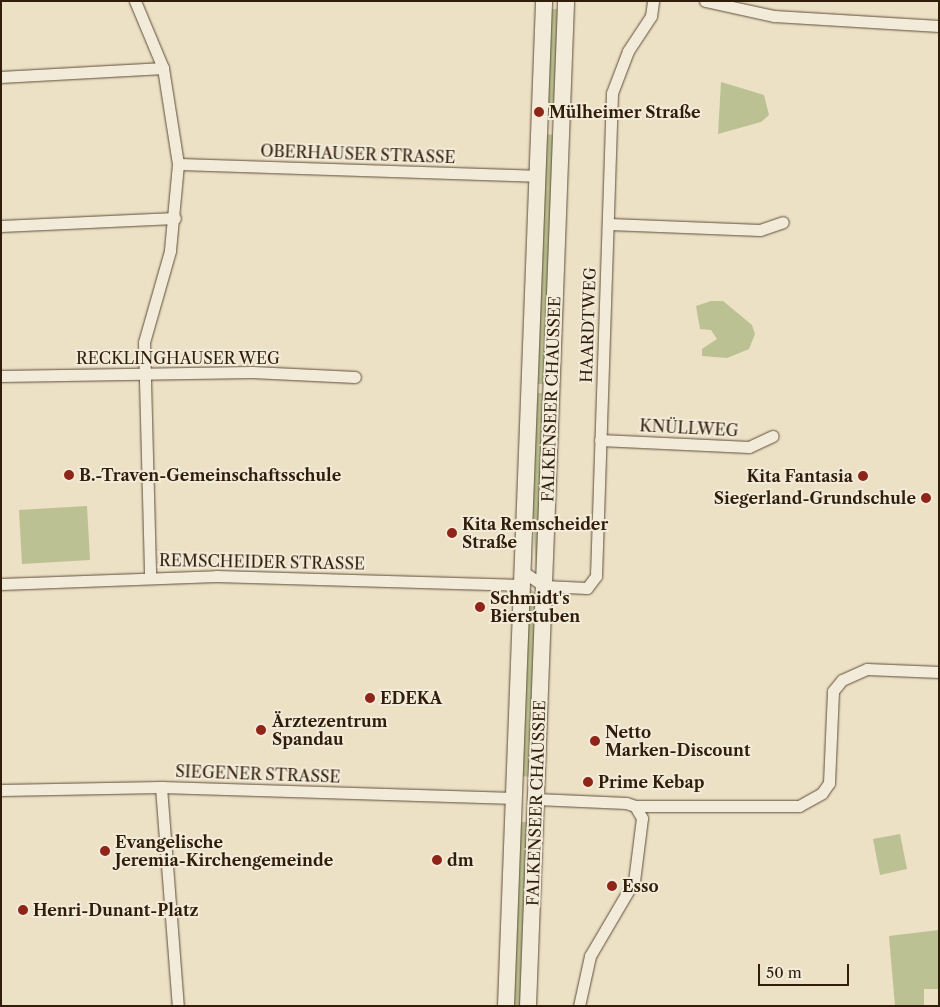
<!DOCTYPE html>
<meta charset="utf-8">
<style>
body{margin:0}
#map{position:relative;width:940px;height:1007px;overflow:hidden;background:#ece0c5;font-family:"Libre Caslon Text",serif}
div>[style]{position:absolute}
.green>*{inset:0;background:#bbc192}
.roads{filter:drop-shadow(0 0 1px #5f4e39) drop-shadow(0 0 1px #5f4e39)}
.street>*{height:11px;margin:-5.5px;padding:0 5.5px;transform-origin:5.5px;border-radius:5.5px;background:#f3ebd9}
.secondary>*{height:16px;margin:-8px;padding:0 8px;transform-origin:8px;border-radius:8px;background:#f3ebd9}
.dots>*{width:14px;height:14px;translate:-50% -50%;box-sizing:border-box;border:2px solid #f3ebd9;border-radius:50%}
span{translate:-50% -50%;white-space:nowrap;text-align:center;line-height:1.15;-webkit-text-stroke:4px #f3ebd9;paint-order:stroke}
.poi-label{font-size:16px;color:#301e0a;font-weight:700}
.left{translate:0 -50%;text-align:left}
.right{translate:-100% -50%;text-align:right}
.street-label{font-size:16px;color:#301e0a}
.frame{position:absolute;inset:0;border:2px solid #301e0a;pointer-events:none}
.scale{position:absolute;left:758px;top:964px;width:91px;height:22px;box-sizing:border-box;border:2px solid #301e0a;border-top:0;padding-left:6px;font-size:15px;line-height:18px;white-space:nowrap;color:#301e0a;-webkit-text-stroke:4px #f3ebd9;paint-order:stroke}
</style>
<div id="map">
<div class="green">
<i style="clip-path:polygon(549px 9px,559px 9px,553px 113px,546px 112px)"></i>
<i style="clip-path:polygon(721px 82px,764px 95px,769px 115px,761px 122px,718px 134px)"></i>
<i style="clip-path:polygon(547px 134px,554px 135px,545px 384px,536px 384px)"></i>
<i style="clip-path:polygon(711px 301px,723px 301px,752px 325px,755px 334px,749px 349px,727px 358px,702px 356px,702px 349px,717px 339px,711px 330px,700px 329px,696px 306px)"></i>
<i style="clip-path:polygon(535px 393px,545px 393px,536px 572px,532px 493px)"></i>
<i style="clip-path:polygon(87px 506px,90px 560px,22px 564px,19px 510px)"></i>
<i style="clip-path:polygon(529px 588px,537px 595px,530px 777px,522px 776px)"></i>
<i style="clip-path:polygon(519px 822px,528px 822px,521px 1006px,513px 1006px)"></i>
<i style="clip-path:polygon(900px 834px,907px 869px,880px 875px,873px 839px)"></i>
<i style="clip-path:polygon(939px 930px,939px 989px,924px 989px,924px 1006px,895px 1006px,889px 936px)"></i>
</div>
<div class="roads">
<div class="street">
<i style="left:135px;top:1px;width:73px;rotate:67.3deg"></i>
<i style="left:163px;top:68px;width:97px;rotate:81.1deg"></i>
<i style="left:178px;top:164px;width:87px;rotate:95.3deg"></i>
<i style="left:170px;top:251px;width:95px;rotate:105.9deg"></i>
<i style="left:144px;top:342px;width:234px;rotate:88.5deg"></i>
<i style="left:705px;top:1px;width:71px;rotate:12.3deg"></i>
<i style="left:774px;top:16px;width:165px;rotate:3.5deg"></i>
<i style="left:1px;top:77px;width:162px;rotate:-3.2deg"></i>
<i style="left:178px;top:164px;width:359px;rotate:1.9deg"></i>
<i style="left:609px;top:224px;width:151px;rotate:2.3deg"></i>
<i style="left:760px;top:230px;width:24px;rotate:-19deg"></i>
<i style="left:1px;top:226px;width:174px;rotate:-2.6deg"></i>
<i style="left:1px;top:376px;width:251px;rotate:-0.9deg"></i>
<i style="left:252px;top:372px;width:103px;rotate:2.8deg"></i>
<i style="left:600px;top:440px;width:149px;rotate:2.7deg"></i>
<i style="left:749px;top:447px;width:26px;rotate:-25deg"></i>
<i style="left:522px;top:571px;width:27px;rotate:34deg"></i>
<i style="left:544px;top:586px;width:43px;rotate:2.7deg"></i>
<i style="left:587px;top:588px;width:15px;rotate:-53deg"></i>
<i style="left:596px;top:576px;width:483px;rotate:-88.1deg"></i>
<i style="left:612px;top:93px;width:45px;rotate:-69.1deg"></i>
<i style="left:628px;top:51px;width:42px;rotate:-56.7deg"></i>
<i style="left:651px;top:16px;width:15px;rotate:-82deg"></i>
<i style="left:1px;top:584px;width:215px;rotate:-2.1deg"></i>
<i style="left:216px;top:576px;width:306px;rotate:1.7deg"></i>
<i style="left:161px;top:787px;width:220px;rotate:85.6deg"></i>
<i style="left:1px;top:790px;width:160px;rotate:-1.1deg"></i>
<i style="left:161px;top:787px;width:353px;rotate:1.8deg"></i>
<i style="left:536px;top:799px;width:90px;rotate:2.5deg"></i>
<i style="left:626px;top:803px;width:9px;rotate:18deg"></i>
<i style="left:635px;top:806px;width:14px;rotate:60deg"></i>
<i style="left:642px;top:818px;width:64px;rotate:97.2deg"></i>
<i style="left:634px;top:881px;width:87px;rotate:120.4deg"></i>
<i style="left:590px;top:956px;width:51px;rotate:102.4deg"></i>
<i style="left:635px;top:806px;width:164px"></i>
<i style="left:799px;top:806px;width:26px;rotate:-29deg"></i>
<i style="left:822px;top:793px;width:12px;rotate:-55deg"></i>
<i style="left:829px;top:783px;width:92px;rotate:-87.5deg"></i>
<i style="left:833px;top:691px;width:14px;rotate:-51deg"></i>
<i style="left:842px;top:680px;width:27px;rotate:-24deg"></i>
<i style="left:867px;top:669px;width:72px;rotate:2.4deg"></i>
</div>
<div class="secondary">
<i style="left:506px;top:1006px;width:1006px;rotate:-87.83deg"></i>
<i style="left:528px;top:1006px;width:1006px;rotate:-87.83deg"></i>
</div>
</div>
<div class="dots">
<i style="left:539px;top:112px;background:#8f2418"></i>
<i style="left:69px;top:475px;background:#8f2418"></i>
<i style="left:863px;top:476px;background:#8f2418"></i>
<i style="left:926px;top:498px;background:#8f2418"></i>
<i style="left:452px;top:533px;background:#8f2418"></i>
<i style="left:480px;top:607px;background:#8f2418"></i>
<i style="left:370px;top:698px;background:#8f2418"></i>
<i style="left:261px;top:730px;background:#8f2418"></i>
<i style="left:595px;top:741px;background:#8f2418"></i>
<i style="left:588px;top:782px;background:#8f2418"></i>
<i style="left:105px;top:851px;background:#8f2418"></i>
<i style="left:437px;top:860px;background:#8f2418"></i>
<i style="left:612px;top:886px;background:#8f2418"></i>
<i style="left:23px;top:910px;background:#8f2418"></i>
</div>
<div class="poi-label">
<span class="left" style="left:549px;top:112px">Mülheimer Straße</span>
<span class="left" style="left:79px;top:475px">B.-Traven-Gemeinschaftsschule</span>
<span class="right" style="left:853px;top:476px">Kita Fantasia</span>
<span class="right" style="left:916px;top:498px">Siegerland-Grundschule</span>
<span class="left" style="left:462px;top:533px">Kita Remscheider<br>Straße</span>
<span class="left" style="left:490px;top:607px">Schmidt's<br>Bierstuben</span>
<span class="left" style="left:380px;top:698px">EDEKA</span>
<span class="left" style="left:272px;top:730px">Ärztezentrum<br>Spandau</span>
<span class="left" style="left:605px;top:741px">Netto<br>Marken-Discount</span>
<span class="left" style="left:598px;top:782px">Prime Kebap</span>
<span class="left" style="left:115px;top:851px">Evangelische<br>Jeremia-Kirchengemeinde</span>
<span class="left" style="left:447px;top:860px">dm</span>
<span class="left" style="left:622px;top:886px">Esso</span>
<span class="left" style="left:33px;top:910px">Henri-Dunant-Platz</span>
</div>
<div class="street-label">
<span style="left:358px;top:154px;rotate:2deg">OBERHAUSER STRASSE</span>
<span style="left:588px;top:325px;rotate:-88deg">HAARDTWEG</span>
<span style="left:178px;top:358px">RECKLINGHAUSER WEG</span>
<span style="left:551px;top:399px;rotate:-88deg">FALKENSEER CHAUSSEE</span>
<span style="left:689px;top:428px;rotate:3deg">KNÜLLWEG</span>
<span style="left:262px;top:562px;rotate:1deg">REMSCHEIDER STRASSE</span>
<span style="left:258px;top:774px;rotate:2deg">SIEGENER STRASSE</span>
<span style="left:536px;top:803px;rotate:-88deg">FALKENSEER CHAUSSEE</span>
</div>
<div class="frame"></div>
<div class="scale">50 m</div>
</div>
